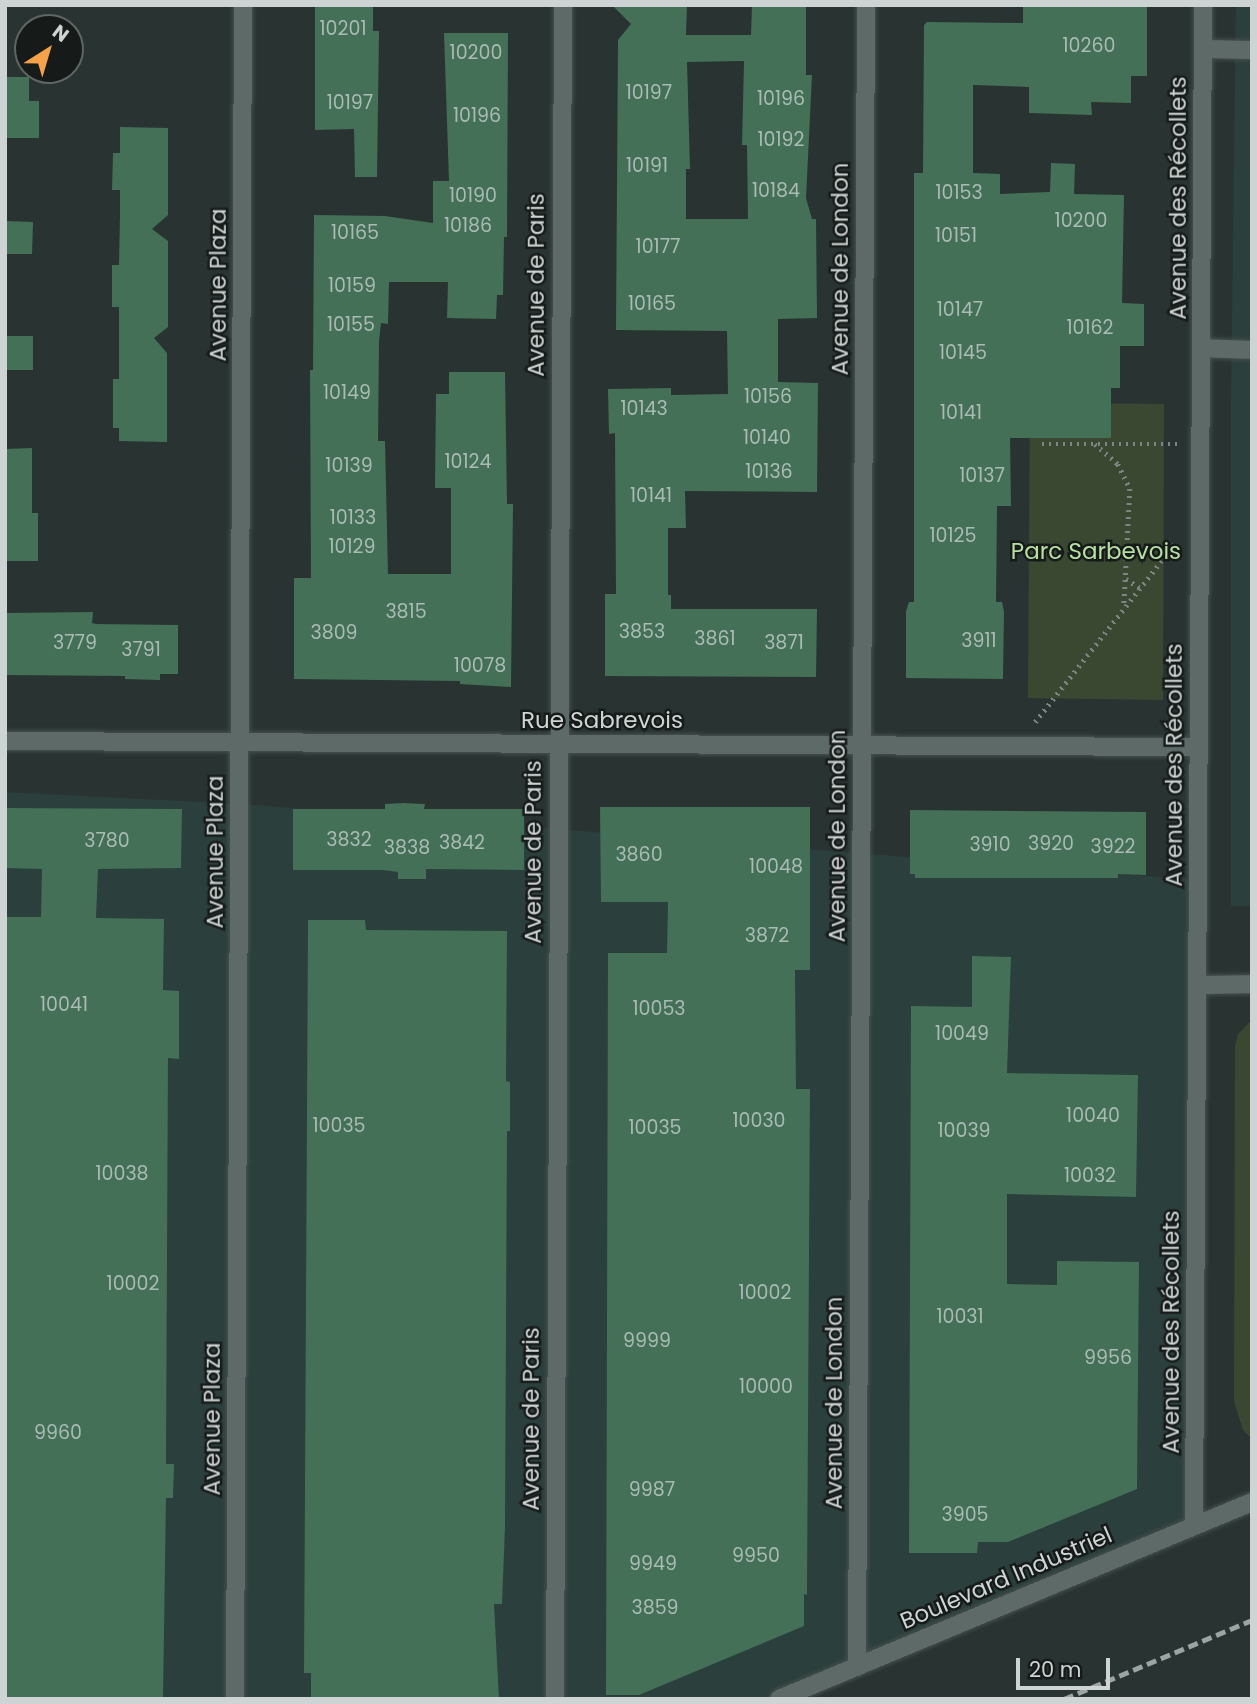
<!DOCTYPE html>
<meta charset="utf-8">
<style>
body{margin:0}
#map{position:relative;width:1257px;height:1704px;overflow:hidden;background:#293432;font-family:Poppins,sans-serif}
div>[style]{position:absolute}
.built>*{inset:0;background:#2b3f3c}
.green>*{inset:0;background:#3a4832}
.building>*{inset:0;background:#437057}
.path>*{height:4.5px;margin-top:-2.25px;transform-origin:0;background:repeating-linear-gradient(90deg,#7c8583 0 2px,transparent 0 7px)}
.roads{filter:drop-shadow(0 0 2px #46504e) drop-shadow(0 0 2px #46504e)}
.minor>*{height:18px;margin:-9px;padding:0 9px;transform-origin:9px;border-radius:9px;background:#5d6a67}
.rail>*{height:5px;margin-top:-2.5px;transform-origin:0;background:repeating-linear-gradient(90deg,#9da5a4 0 10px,transparent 0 15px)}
span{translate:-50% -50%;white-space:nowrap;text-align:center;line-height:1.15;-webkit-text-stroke:5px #161b1a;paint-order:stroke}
.number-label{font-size:19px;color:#aabbb4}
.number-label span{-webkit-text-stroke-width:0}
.street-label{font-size:23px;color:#cdd4d3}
.park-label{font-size:23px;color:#b6dfa1}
.frame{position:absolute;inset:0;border:7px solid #cdd4d3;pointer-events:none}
.north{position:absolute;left:14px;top:14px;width:70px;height:70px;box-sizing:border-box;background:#161b1a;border:2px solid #5f6564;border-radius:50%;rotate:37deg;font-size:19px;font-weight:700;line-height:28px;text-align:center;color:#cdd4d3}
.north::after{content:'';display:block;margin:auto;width:24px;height:32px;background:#f6a248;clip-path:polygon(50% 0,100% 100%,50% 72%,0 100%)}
.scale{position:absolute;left:1016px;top:1658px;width:94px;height:32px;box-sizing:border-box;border:4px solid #cdd4d3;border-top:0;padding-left:9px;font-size:21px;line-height:24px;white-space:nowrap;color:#cdd4d3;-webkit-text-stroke:5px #161b1a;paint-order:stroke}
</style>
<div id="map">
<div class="built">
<i style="clip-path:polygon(1236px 5px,1252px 5px,1252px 906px,1231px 906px,1231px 398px)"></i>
<i style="clip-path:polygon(5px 792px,240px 804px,1198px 880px,1194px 1525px,779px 1699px,5px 1699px)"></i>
</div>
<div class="green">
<i style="clip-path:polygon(1030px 403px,1164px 404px,1163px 700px,1028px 698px)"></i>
<i style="clip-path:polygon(1252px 1020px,1252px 1439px,1243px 1430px,1234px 1401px,1235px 1046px,1238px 1034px)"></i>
</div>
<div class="building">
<i style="clip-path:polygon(319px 5px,373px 5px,373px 31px,379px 31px,377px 177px,355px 177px,354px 129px,315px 130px,315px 7px)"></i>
<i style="clip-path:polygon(evenodd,612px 5px,687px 5px,686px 35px,751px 35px,752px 5px,806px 5px,806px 75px,812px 75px,806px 198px,812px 219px,816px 219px,817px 318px,778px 319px,778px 382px,818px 383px,817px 492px,685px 491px,686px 528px,668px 528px,668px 595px,671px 595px,671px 609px,817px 609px,816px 677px,605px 676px,605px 594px,616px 594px,615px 433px,609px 434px,608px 389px,671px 388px,671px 395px,728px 394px,727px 331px,616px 330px,618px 40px,631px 24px,612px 5px,744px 61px,742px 145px,747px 145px,748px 219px,686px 219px,686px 169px,690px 169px,687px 62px,744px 61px)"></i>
<i style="clip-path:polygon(1023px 5px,1147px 5px,1147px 76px,1131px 76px,1131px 103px,1091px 102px,1092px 115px,1029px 113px,1029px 87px,973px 85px,973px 173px,1000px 174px,1000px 194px,1050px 192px,1051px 163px,1075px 164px,1074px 194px,1124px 195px,1122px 303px,1144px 304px,1144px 346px,1120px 346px,1120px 388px,1111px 388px,1111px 438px,1010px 438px,1011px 506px,997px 506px,996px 602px,1002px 602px,1004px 612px,1003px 679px,906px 678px,906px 611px,909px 602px,914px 602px,914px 173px,923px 173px,924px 25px,927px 22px,1023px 23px)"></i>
<i style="clip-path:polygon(444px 33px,508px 33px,507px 237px,504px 237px,503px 295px,497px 295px,496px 319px,447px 318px,448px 282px,389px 282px,388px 324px,381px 323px,379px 341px,378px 441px,385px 441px,388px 574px,451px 574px,451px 488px,435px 488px,436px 394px,449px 394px,449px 372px,505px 372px,507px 504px,513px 504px,511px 687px,460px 684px,460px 681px,294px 679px,294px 578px,311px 578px,310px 370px,313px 370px,314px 215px,385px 216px,433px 223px,433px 181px,449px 181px)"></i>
<i style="clip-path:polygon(5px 77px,29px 77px,29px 101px,39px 101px,39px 138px,5px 138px)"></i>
<i style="clip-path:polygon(120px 127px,168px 128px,168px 215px,152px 229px,168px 241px,168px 327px,154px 338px,167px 353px,167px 442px,119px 441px,119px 428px,113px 428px,113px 379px,119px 379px,119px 307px,112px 307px,112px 265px,119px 265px,120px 216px,120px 190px,112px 190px,113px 153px,120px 153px)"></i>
<i style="clip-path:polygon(5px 221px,33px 222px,32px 254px,5px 254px)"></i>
<i style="clip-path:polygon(5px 336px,33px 336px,33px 370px,5px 370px)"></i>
<i style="clip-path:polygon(32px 448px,32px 513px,38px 513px,38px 561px,5px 561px,5px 449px)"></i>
<i style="clip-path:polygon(93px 612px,92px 623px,96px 624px,178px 625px,178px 674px,160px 674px,160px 680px,125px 679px,125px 676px,5px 675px,5px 613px)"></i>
<i style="clip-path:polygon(403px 803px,425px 804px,424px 809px,524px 809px,524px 870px,426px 869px,426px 879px,398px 879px,398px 872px,383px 870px,293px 870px,293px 809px,385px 809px,385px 804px)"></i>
<i style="clip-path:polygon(600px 807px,810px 807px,810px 970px,795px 970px,796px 1089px,810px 1089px,807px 1595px,804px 1594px,804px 1626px,639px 1695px,606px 1695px,608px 953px,667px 953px,668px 902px,601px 902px)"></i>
<i style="clip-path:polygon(5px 808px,182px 809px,181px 868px,98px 869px,96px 918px,164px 919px,163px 990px,179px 991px,179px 1059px,168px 1058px,166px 1464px,174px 1464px,173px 1498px,166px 1498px,163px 1699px,5px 1699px,5px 917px,41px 917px,42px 869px,5px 868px)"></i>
<i style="clip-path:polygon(910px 810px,1146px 812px,1146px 875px,1118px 874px,1118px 878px,915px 878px,915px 874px,910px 874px)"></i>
<i style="clip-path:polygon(308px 920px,365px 920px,366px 930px,507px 931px,506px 1081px,510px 1082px,510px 1131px,507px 1131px,505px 1527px,502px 1604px,494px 1604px,499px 1699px,311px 1699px,311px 1673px,304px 1673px)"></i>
<i style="clip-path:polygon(972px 956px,1011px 957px,1007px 1073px,1138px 1075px,1136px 1197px,1007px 1194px,1007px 1284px,1057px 1285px,1057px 1261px,1139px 1262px,1137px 1489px,1008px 1542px,978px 1542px,977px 1553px,909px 1553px,911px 1006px,972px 1007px)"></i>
</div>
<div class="path">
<i style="left:1042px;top:444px;width:137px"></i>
<i style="left:1095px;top:444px;width:30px;rotate:41deg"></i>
<i style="left:1118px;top:464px;width:28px;rotate:64deg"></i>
<i style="left:1130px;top:489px;width:118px;rotate:92.9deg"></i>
<i style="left:1126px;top:579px;width:17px;rotate:33deg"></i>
<i style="left:1035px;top:722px;width:229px;rotate:-51.9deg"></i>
</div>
<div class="roads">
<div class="minor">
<i style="left:1203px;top:49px;width:49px;rotate:1.2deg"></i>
<i style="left:1201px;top:348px;width:51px;rotate:2.2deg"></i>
<i style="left:5px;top:741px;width:1194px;rotate:0.29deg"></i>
<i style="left:1197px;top:985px;width:55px;rotate:-1deg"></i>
<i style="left:1194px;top:1525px;width:1520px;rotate:-89.66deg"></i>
<i style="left:857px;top:1667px;width:1662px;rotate:-89.69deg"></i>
<i style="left:235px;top:1699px;width:1694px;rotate:-89.73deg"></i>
<i style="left:555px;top:1699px;width:1694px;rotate:-89.73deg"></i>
<i style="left:779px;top:1699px;width:512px;rotate:-22.61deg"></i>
</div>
</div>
<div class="rail">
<i style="left:1064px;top:1699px;width:204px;rotate:-22.8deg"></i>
</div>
<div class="number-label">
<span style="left:343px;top:29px">10201</span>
<span style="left:1089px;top:46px">10260</span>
<span style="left:476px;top:53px">10200</span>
<span style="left:649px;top:93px">10197</span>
<span style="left:781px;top:99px">10196</span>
<span style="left:350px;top:103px">10197</span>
<span style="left:477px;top:116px">10196</span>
<span style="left:781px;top:140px">10192</span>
<span style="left:647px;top:166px">10191</span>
<span style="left:776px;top:191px">10184</span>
<span style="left:959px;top:193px">10153</span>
<span style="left:473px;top:196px">10190</span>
<span style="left:1081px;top:221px">10200</span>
<span style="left:468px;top:226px">10186</span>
<span style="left:355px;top:233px">10165</span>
<span style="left:956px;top:236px">10151</span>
<span style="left:658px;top:247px">10177</span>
<span style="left:352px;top:286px">10159</span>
<span style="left:652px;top:304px">10165</span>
<span style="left:960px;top:310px">10147</span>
<span style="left:351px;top:325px">10155</span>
<span style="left:1090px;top:328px">10162</span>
<span style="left:963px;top:353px">10145</span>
<span style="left:347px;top:393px">10149</span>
<span style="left:768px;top:397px">10156</span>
<span style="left:644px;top:409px">10143</span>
<span style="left:961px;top:413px">10141</span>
<span style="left:767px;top:438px">10140</span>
<span style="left:468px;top:462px">10124</span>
<span style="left:349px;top:466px">10139</span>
<span style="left:769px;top:472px">10136</span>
<span style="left:982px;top:476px">10137</span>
<span style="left:651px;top:496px">10141</span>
<span style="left:353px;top:518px">10133</span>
<span style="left:953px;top:536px">10125</span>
<span style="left:352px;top:547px">10129</span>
<span style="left:406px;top:612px">3815</span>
<span style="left:642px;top:632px">3853</span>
<span style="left:334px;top:633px">3809</span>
<span style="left:715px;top:639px">3861</span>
<span style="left:979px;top:641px">3911</span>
<span style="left:75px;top:643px">3779</span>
<span style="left:784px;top:643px">3871</span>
<span style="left:141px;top:650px">3791</span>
<span style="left:480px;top:666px">10078</span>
<span style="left:349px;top:840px">3832</span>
<span style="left:107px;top:841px">3780</span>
<span style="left:462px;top:843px">3842</span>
<span style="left:1051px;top:844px">3920</span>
<span style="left:990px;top:845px">3910</span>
<span style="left:1113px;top:847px">3922</span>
<span style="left:407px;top:848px">3838</span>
<span style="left:639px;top:855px">3860</span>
<span style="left:776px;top:867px">10048</span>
<span style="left:767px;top:936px">3872</span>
<span style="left:64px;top:1005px">10041</span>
<span style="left:659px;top:1009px">10053</span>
<span style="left:962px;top:1034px">10049</span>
<span style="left:1093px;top:1116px">10040</span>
<span style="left:759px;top:1121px">10030</span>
<span style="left:339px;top:1126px">10035</span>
<span style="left:655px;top:1128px">10035</span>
<span style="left:964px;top:1131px">10039</span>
<span style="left:122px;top:1174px">10038</span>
<span style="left:1090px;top:1176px">10032</span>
<span style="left:133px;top:1284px">10002</span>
<span style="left:765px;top:1293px">10002</span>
<span style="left:960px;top:1317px">10031</span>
<span style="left:647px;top:1341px">9999</span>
<span style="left:1108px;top:1358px">9956</span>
<span style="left:766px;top:1387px">10000</span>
<span style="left:58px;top:1433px">9960</span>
<span style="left:652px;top:1490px">9987</span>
<span style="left:965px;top:1515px">3905</span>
<span style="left:756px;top:1556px">9950</span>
<span style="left:653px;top:1564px">9949</span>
<span style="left:655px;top:1608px">3859</span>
</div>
<div class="street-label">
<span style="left:1178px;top:198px;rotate:-90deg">Avenue des Récollets</span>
<span style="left:840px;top:269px;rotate:-90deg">Avenue de London</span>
<span style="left:218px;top:285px;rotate:-90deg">Avenue Plaza</span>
<span style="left:536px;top:285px;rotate:-90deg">Avenue de Paris</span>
<span style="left:602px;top:720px">Rue Sabrevois</span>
<span style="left:1174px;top:765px;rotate:-90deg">Avenue des Récollets</span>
<span style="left:837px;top:836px;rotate:-90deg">Avenue de London</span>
<span style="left:215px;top:852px;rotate:-90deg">Avenue Plaza</span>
<span style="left:533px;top:852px;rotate:-90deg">Avenue de Paris</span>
<span style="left:1171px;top:1332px;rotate:-90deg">Avenue des Récollets</span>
<span style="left:834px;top:1403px;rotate:-90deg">Avenue de London</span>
<span style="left:212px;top:1419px;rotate:-90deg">Avenue Plaza</span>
<span style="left:531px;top:1419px;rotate:-90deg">Avenue de Paris</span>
<span style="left:1006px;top:1578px;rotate:-23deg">Boulevard Industriel</span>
</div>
<div class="park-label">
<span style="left:1096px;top:551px">Parc Sarbevois</span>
</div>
<div class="frame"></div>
<div class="north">N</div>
<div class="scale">20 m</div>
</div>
